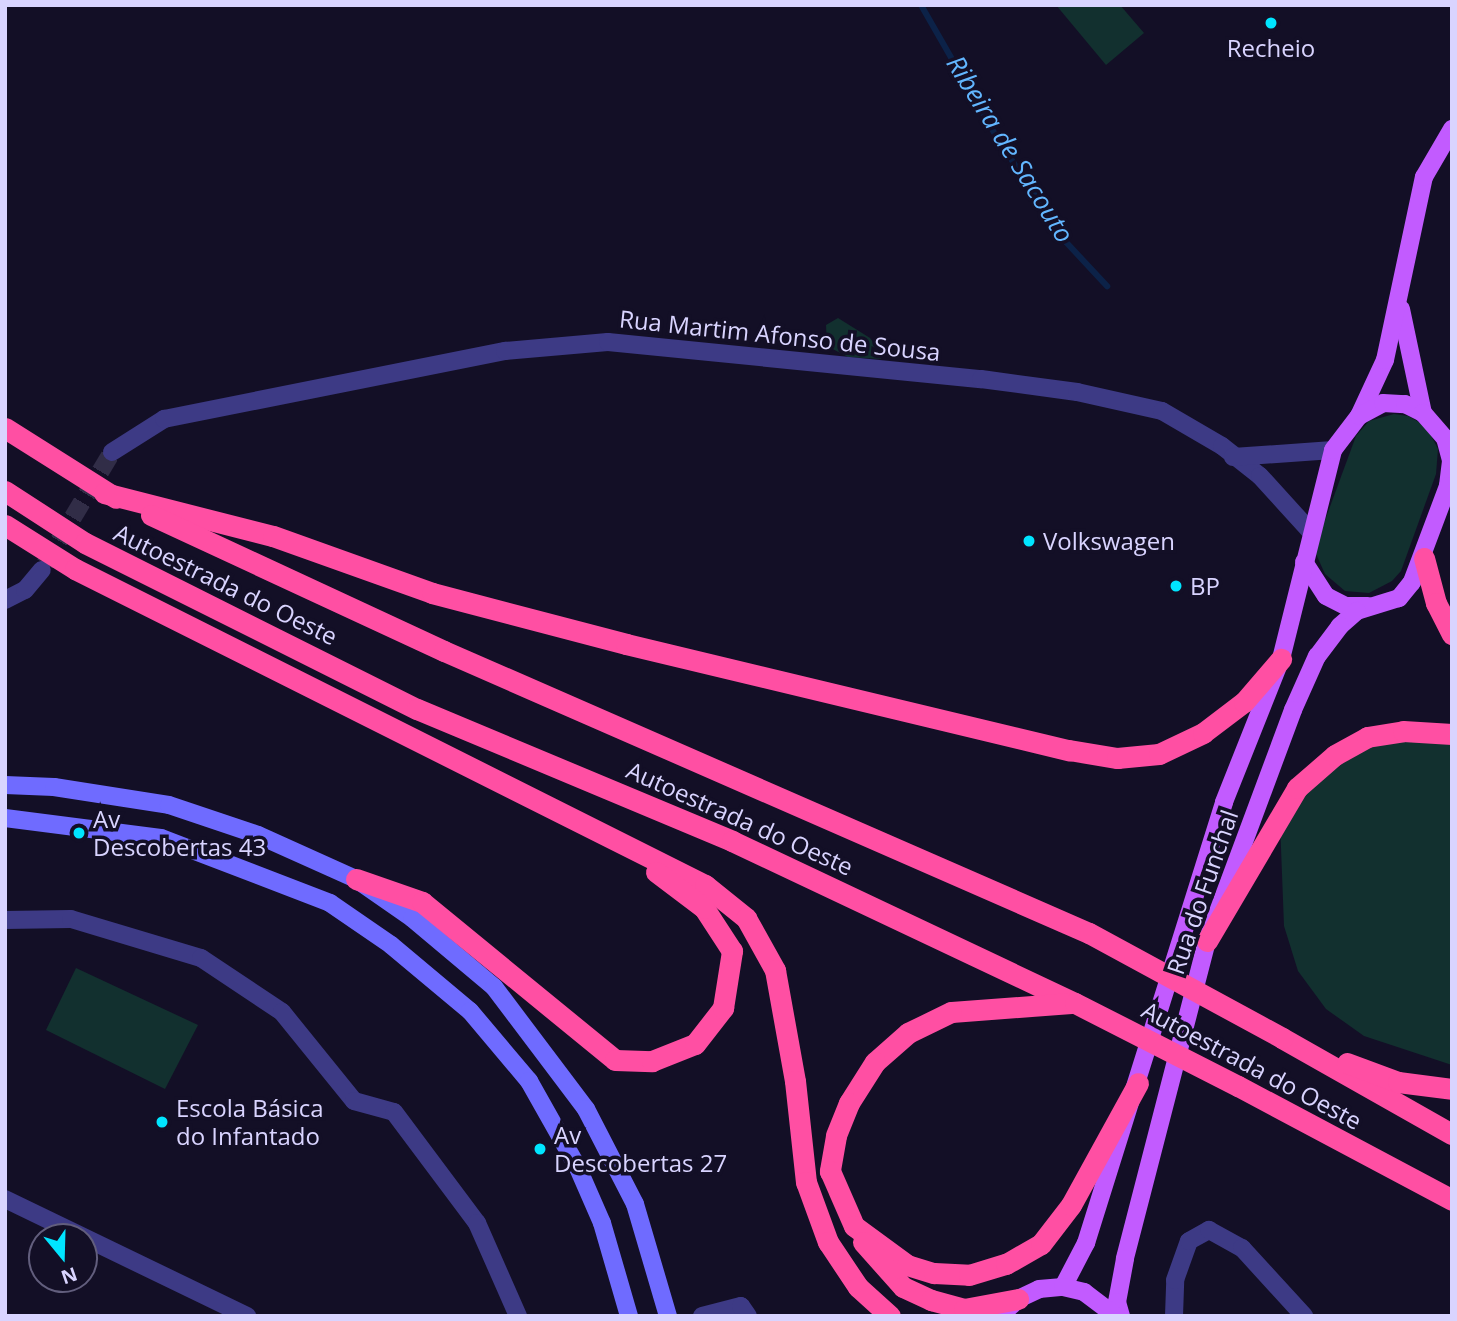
<!DOCTYPE html>
<meta charset="utf-8">
<style>
body{margin:0}
#map{position:relative;width:1457px;height:1321px;overflow:hidden;background:#130f26;font-family:"Open Sans",sans-serif}
div>[style]{position:absolute}
.green>*{inset:0;background:#12302f}
.stream>*{height:6px;margin:-3px;padding:0 3px;transform-origin:3px;border-radius:3px;background:#0c2248}
.minor-tunnel>*{height:18px;margin-top:-9px;transform-origin:0;background:repeating-linear-gradient(90deg,#312d47 0 18px,transparent 0 27px)}
.minor>*{height:18px;margin:-9px;padding:0 9px;transform-origin:9px;border-radius:9px;background:#3d3a85}
.secondary>*{height:18px;margin:-9px;padding:0 9px;transform-origin:9px;border-radius:9px;background:#6f6bff}
.primary>*{height:18px;margin:-9px;padding:0 9px;transform-origin:9px;border-radius:9px;background:#c25bff}
.motorway>*{height:21px;margin:-10.5px;padding:0 10.5px;transform-origin:10.5px;border-radius:10.5px;background:#ff4fa3}
.motorway-bridge>*{height:21px;margin:-10.5px;padding:0 10.5px;transform-origin:10.5px;border-radius:10.5px;background:#ff4fa3}
.dots>*{width:19px;height:19px;translate:-50% -50%;box-sizing:border-box;border:4px solid #130f26;border-radius:50%}
span{translate:-50% -50%;white-space:nowrap;text-align:center;line-height:1.15;-webkit-text-stroke:7px #130f26;paint-order:stroke}
.poi-label{font-size:24px;color:#d9d4ff}
.left{translate:0 -50%;text-align:left}
.street-label{font-size:24px;color:#d9d4ff}
.water-label{font-size:26px;color:#62b6ff;font-style:italic}
.frame{position:absolute;inset:0;border:7px solid #d9d4ff;pointer-events:none}
.north{position:absolute;left:28px;top:1223px;width:70px;height:70px;box-sizing:border-box;background:#130f26;border:2px solid #625e7d;border-radius:50%;rotate:161deg;font-size:19px;font-weight:700;line-height:28px;text-align:center;color:#d9d4ff}
.north::after{content:'';display:block;margin:auto;width:24px;height:32px;background:#00e5ff;clip-path:polygon(50% 0,100% 100%,50% 72%,0 100%)}
</style>
<div id="map">
<div class="green">
<i style="clip-path:polygon(1056px 5px,1120px 5px,1144px 33px,1106px 65px)"></i>
<i style="clip-path:polygon(838px 318px,870px 338px,882px 355px,881px 359px,848px 357px,827px 346px,826px 325px)"></i>
<i style="clip-path:polygon(1394px 414px,1408px 416px,1426px 426px,1438px 449px,1436px 474px,1401px 571px,1392px 581px,1369px 593px,1345px 591px,1325px 574px,1316px 554px,1317px 542px,1356px 436px,1369px 421px)"></i>
<i style="clip-path:polygon(1452px 739px,1452px 1065px,1364px 1036px,1326px 1009px,1298px 971px,1284px 926px,1280px 822px,1310px 777px,1360px 741px)"></i>
<i style="clip-path:polygon(76px 968px,198px 1025px,165px 1089px,46px 1030px)"></i>
</div>
<div class="stream">
<i style="left:921px;top:5px;width:151px;rotate:60.2deg"></i>
<i style="left:996px;top:136px;width:126px;rotate:56.7deg"></i>
<i style="left:1065px;top:241px;width:62px;rotate:47deg"></i>
</div>
<div class="minor-tunnel">
<i style="left:45px;top:564px;width:131px;rotate:-59.1deg"></i>
</div>
<div class="minor">
<i style="left:112px;top:452px;width:62px;rotate:-32.4deg"></i>
<i style="left:164px;top:419px;width:348px;rotate:-11.3deg"></i>
<i style="left:505px;top:351px;width:103px;rotate:-5deg"></i>
<i style="left:608px;top:342px;width:375px;rotate:5.7deg"></i>
<i style="left:981px;top:379px;width:97px;rotate:7.7deg"></i>
<i style="left:1077px;top:392px;width:87px;rotate:12.6deg"></i>
<i style="left:1162px;top:411px;width:69px;rotate:30.3deg"></i>
<i style="left:1222px;top:446px;width:48px;rotate:38.3deg"></i>
<i style="left:1260px;top:476px;width:74px;rotate:47.7deg"></i>
<i style="left:1233px;top:457px;width:100px;rotate:-4deg"></i>
<i style="left:5px;top:600px;width:22px;rotate:-27deg"></i>
<i style="left:25px;top:590px;width:26px;rotate:-50deg"></i>
<i style="left:5px;top:920px;width:66px;rotate:-0.9deg"></i>
<i style="left:71px;top:919px;width:136px;rotate:16.7deg"></i>
<i style="left:201px;top:958px;width:97px;rotate:33.7deg"></i>
<i style="left:282px;top:1012px;width:114px;rotate:51deg"></i>
<i style="left:354px;top:1101px;width:41px;rotate:15.4deg"></i>
<i style="left:394px;top:1112px;width:139px;rotate:53.2deg"></i>
<i style="left:477px;top:1223px;width:102px;rotate:66.2deg"></i>
<i style="left:5px;top:1199px;width:269px;rotate:25.8deg"></i>
<i style="left:702px;top:1316px;width:40px;rotate:-14.4deg"></i>
<i style="left:741px;top:1306px;width:12px;rotate:55deg"></i>
<i style="left:1174px;top:1316px;width:36px;rotate:-88deg"></i>
<i style="left:1175px;top:1280px;width:41px;rotate:-70.3deg"></i>
<i style="left:1189px;top:1241px;width:23px;rotate:-29deg"></i>
<i style="left:1209px;top:1230px;width:38px;rotate:29deg"></i>
<i style="left:1242px;top:1248px;width:92px;rotate:47.6deg"></i>
</div>
<div class="secondary">
<i style="left:5px;top:785px;width:49px;rotate:2.3deg"></i>
<i style="left:54px;top:787px;width:116px;rotate:8.9deg"></i>
<i style="left:169px;top:805px;width:94px;rotate:18.6deg"></i>
<i style="left:258px;top:835px;width:107px;rotate:24.2deg"></i>
<i style="left:356px;top:879px;width:68px;rotate:34.9deg"></i>
<i style="left:412px;top:918px;width:107px;rotate:40.1deg"></i>
<i style="left:494px;top:987px;width:153px;rotate:53deg"></i>
<i style="left:586px;top:1109px;width:107px;rotate:62.7deg"></i>
<i style="left:635px;top:1204px;width:117px;rotate:73.6deg"></i>
<i style="left:5px;top:818px;width:157px;rotate:7.3deg"></i>
<i style="left:161px;top:838px;width:181px;rotate:21deg"></i>
<i style="left:330px;top:903px;width:74px;rotate:34.5deg"></i>
<i style="left:391px;top:945px;width:103px;rotate:39.9deg"></i>
<i style="left:470px;top:1011px;width:92px;rotate:49.9deg"></i>
<i style="left:529px;top:1081px;width:100px;rotate:60.6deg"></i>
<i style="left:578px;top:1168px;width:60px;rotate:66.4deg"></i>
<i style="left:602px;top:1223px;width:97px;rotate:73.8deg"></i>
</div>
<div class="primary">
<i style="left:1401px;top:309px;width:106px;rotate:78.1deg"></i>
<i style="left:1359px;top:416px;width:62px;rotate:-65.1deg"></i>
<i style="left:1385px;top:360px;width:187px;rotate:-78deg"></i>
<i style="left:1424px;top:177px;width:56px;rotate:-59.7deg"></i>
<i style="left:1304px;top:562px;width:40px;rotate:57.1deg"></i>
<i style="left:1326px;top:596px;width:22px;rotate:27deg"></i>
<i style="left:1346px;top:606px;width:22px"></i>
<i style="left:1063px;top:1287px;width:50px;rotate:-62.4deg"></i>
<i style="left:1086px;top:1243px;width:462px;rotate:-72.6deg"></i>
<i style="left:1224px;top:802px;width:154px;rotate:-68.3deg"></i>
<i style="left:1281px;top:659px;width:215px;rotate:-76deg"></i>
<i style="left:1333px;top:450px;width:43px;rotate:-52.6deg"></i>
<i style="left:1359px;top:416px;width:27px;rotate:-28deg"></i>
<i style="left:1383px;top:403px;width:22px;rotate:3deg"></i>
<i style="left:1405px;top:404px;width:20px;rotate:27deg"></i>
<i style="left:1423px;top:413px;width:33px;rotate:49deg"></i>
<i style="left:1445px;top:438px;width:24px;rotate:75deg"></i>
<i style="left:1451px;top:461px;width:25px;rotate:97deg"></i>
<i style="left:1448px;top:486px;width:103px;rotate:110.6deg"></i>
<i style="left:1412px;top:582px;width:21px;rotate:129deg"></i>
<i style="left:1399px;top:598px;width:44px;rotate:162.8deg"></i>
<i style="left:1357px;top:611px;width:23px;rotate:139deg"></i>
<i style="left:1340px;top:626px;width:38px;rotate:127deg"></i>
<i style="left:1317px;top:656px;width:59px;rotate:114deg"></i>
<i style="left:1293px;top:710px;width:246px;rotate:110.4deg"></i>
<i style="left:1207px;top:941px;width:328px;rotate:104.5deg"></i>
<i style="left:1125px;top:1259px;width:44px;rotate:100.5deg"></i>
<i style="left:1117px;top:1302px;width:15px;rotate:74deg"></i>
<i style="left:1000px;top:1316px;width:25px;rotate:-43deg"></i>
<i style="left:1018px;top:1299px;width:23px;rotate:-25deg"></i>
<i style="left:1039px;top:1289px;width:24px;rotate:-5deg"></i>
<i style="left:1063px;top:1287px;width:22px;rotate:13deg"></i>
<i style="left:1084px;top:1292px;width:40px;rotate:37deg"></i>
</div>
<div class="motorway">
<i style="left:5px;top:428px;width:131px;rotate:32.2deg"></i>
<i style="left:5px;top:491px;width:95px;rotate:33deg"></i>
<i style="left:85px;top:543px;width:371px;rotate:26.6deg"></i>
<i style="left:417px;top:709px;width:342px;rotate:22.7deg"></i>
<i style="left:732px;top:841px;width:379px;rotate:25.3deg"></i>
<i style="left:104px;top:493px;width:174px;rotate:14.3deg"></i>
<i style="left:273px;top:536px;width:169px;rotate:19.7deg"></i>
<i style="left:432px;top:593px;width:201px;rotate:14.7deg"></i>
<i style="left:626px;top:644px;width:456px;rotate:13.5deg"></i>
<i style="left:1069px;top:750px;width:49px;rotate:9.5deg"></i>
<i style="left:1117px;top:758px;width:42px;rotate:-5.4deg"></i>
<i style="left:1159px;top:754px;width:49px;rotate:-25.5deg"></i>
<i style="left:1203px;top:733px;width:51px;rotate:-37.1deg"></i>
<i style="left:1244px;top:702px;width:57px;rotate:-49.3deg"></i>
<i style="left:151px;top:515px;width:323px;rotate:24.9deg"></i>
<i style="left:444px;top:651px;width:704px;rotate:23.62deg"></i>
<i style="left:5px;top:525px;width:83px;rotate:32.2deg"></i>
<i style="left:75px;top:569px;width:705px;rotate:26.64deg"></i>
<i style="left:705px;top:885px;width:53px;rotate:38.8deg"></i>
<i style="left:746px;top:918px;width:60px;rotate:60.9deg"></i>
<i style="left:775px;top:970px;width:113px;rotate:79.8deg"></i>
<i style="left:795px;top:1081px;width:102px;rotate:83.8deg"></i>
<i style="left:806px;top:1182px;width:64px;rotate:69.9deg"></i>
<i style="left:828px;top:1242px;width:54px;rotate:56.3deg"></i>
<i style="left:858px;top:1287px;width:43px;rotate:42.2deg"></i>
<i style="left:1424px;top:558px;width:47px;rotate:75.1deg"></i>
<i style="left:1436px;top:603px;width:35px;rotate:63deg"></i>
<i style="left:356px;top:879px;width:70px;rotate:19.2deg"></i>
<i style="left:422px;top:902px;width:249px;rotate:39.3deg"></i>
<i style="left:615px;top:1060px;width:37px;rotate:2deg"></i>
<i style="left:652px;top:1061px;width:46px;rotate:-21.6deg"></i>
<i style="left:695px;top:1044px;width:46px;rotate:-52.1deg"></i>
<i style="left:723px;top:1008px;width:58px;rotate:-81deg"></i>
<i style="left:732px;top:951px;width:51px;rotate:-123.1deg"></i>
<i style="left:704px;top:908px;width:60px;rotate:-143.1deg"></i>
<i style="left:1207px;top:941px;width:178px;rotate:-59.5deg"></i>
<i style="left:1297px;top:788px;width:50px;rotate:-41deg"></i>
<i style="left:1335px;top:755px;width:37px;rotate:-29deg"></i>
<i style="left:1367px;top:737px;width:36px;rotate:-9deg"></i>
<i style="left:1403px;top:731px;width:49px;rotate:3.5deg"></i>
<i style="left:1071px;top:1003px;width:120px;rotate:175.7deg"></i>
<i style="left:951px;top:1012px;width:48px;rotate:154deg"></i>
<i style="left:908px;top:1033px;width:44px;rotate:138.7deg"></i>
<i style="left:875px;top:1062px;width:49px;rotate:122.4deg"></i>
<i style="left:849px;top:1103px;width:35px;rotate:112deg"></i>
<i style="left:836px;top:1136px;width:36px;rotate:100deg"></i>
<i style="left:830px;top:1171px;width:60px;rotate:66.4deg"></i>
<i style="left:854px;top:1226px;width:66px;rotate:36.3deg"></i>
<i style="left:907px;top:1265px;width:28px;rotate:17deg"></i>
<i style="left:934px;top:1273px;width:35px;rotate:3deg"></i>
<i style="left:969px;top:1275px;width:39px;rotate:-17deg"></i>
<i style="left:1006px;top:1264px;width:40px;rotate:-29.7deg"></i>
<i style="left:1041px;top:1244px;width:49px;rotate:-52.4deg"></i>
<i style="left:1071px;top:1205px;width:139px;rotate:-61.2deg"></i>
<i style="left:1282px;top:1038px;width:195px;rotate:29.5deg"></i>
<i style="left:1347px;top:1063px;width:54px;rotate:20.4deg"></i>
<i style="left:1398px;top:1082px;width:54px;rotate:7.4deg"></i>
<i style="left:1238px;top:1086px;width:242px;rotate:28deg"></i>
<i style="left:863px;top:1242px;width:60px;rotate:48.4deg"></i>
<i style="left:903px;top:1287px;width:31px;rotate:25deg"></i>
<i style="left:931px;top:1300px;width:34px;rotate:15deg"></i>
<i style="left:964px;top:1309px;width:55px;rotate:-10.5deg"></i>
</div>
<div class="motorway-bridge">
<i style="left:1089px;top:933px;width:220px;rotate:28.5deg"></i>
<i style="left:1075px;top:1003px;width:183px;rotate:27deg"></i>
</div>
<div class="dots">
<i style="left:1271px;top:23px;background:#00e5ff"></i>
<i style="left:1029px;top:541px;background:#00e5ff"></i>
<i style="left:1176px;top:586px;background:#00e5ff"></i>
<i style="left:79px;top:833px;background:#00e5ff"></i>
<i style="left:162px;top:1122px;background:#00e5ff"></i>
<i style="left:540px;top:1149px;background:#00e5ff"></i>
</div>
<div class="poi-label">
<span style="left:1271px;top:48px">Recheio</span>
<span class="left" style="left:1043px;top:541px">Volkswagen</span>
<span class="left" style="left:1190px;top:586px">BP</span>
<span class="left" style="left:93px;top:833px">Av<br>Descobertas 43</span>
<span class="left" style="left:176px;top:1122px">Escola Básica<br>do Infantado</span>
<span class="left" style="left:554px;top:1149px">Av<br>Descobertas 27</span>
</div>
<div class="street-label">
<span style="left:780px;top:335px;rotate:6deg">Rua Martim Afonso de Sousa</span>
<span style="left:226px;top:584px;rotate:26deg">Autoestrada do Oeste</span>
<span style="left:740px;top:818px;rotate:24deg">Autoestrada do Oeste</span>
<span style="left:1202px;top:892px;rotate:-71deg">Rua do Funchal</span>
<span style="left:1252px;top:1065px;rotate:28deg">Autoestrada do Oeste</span>
</div>
<div class="water-label">
<span style="left:1010px;top:149px;rotate:58deg">Ribeira de Sacouto</span>
</div>
<div class="frame"></div>
<div class="north">N</div>
</div>
